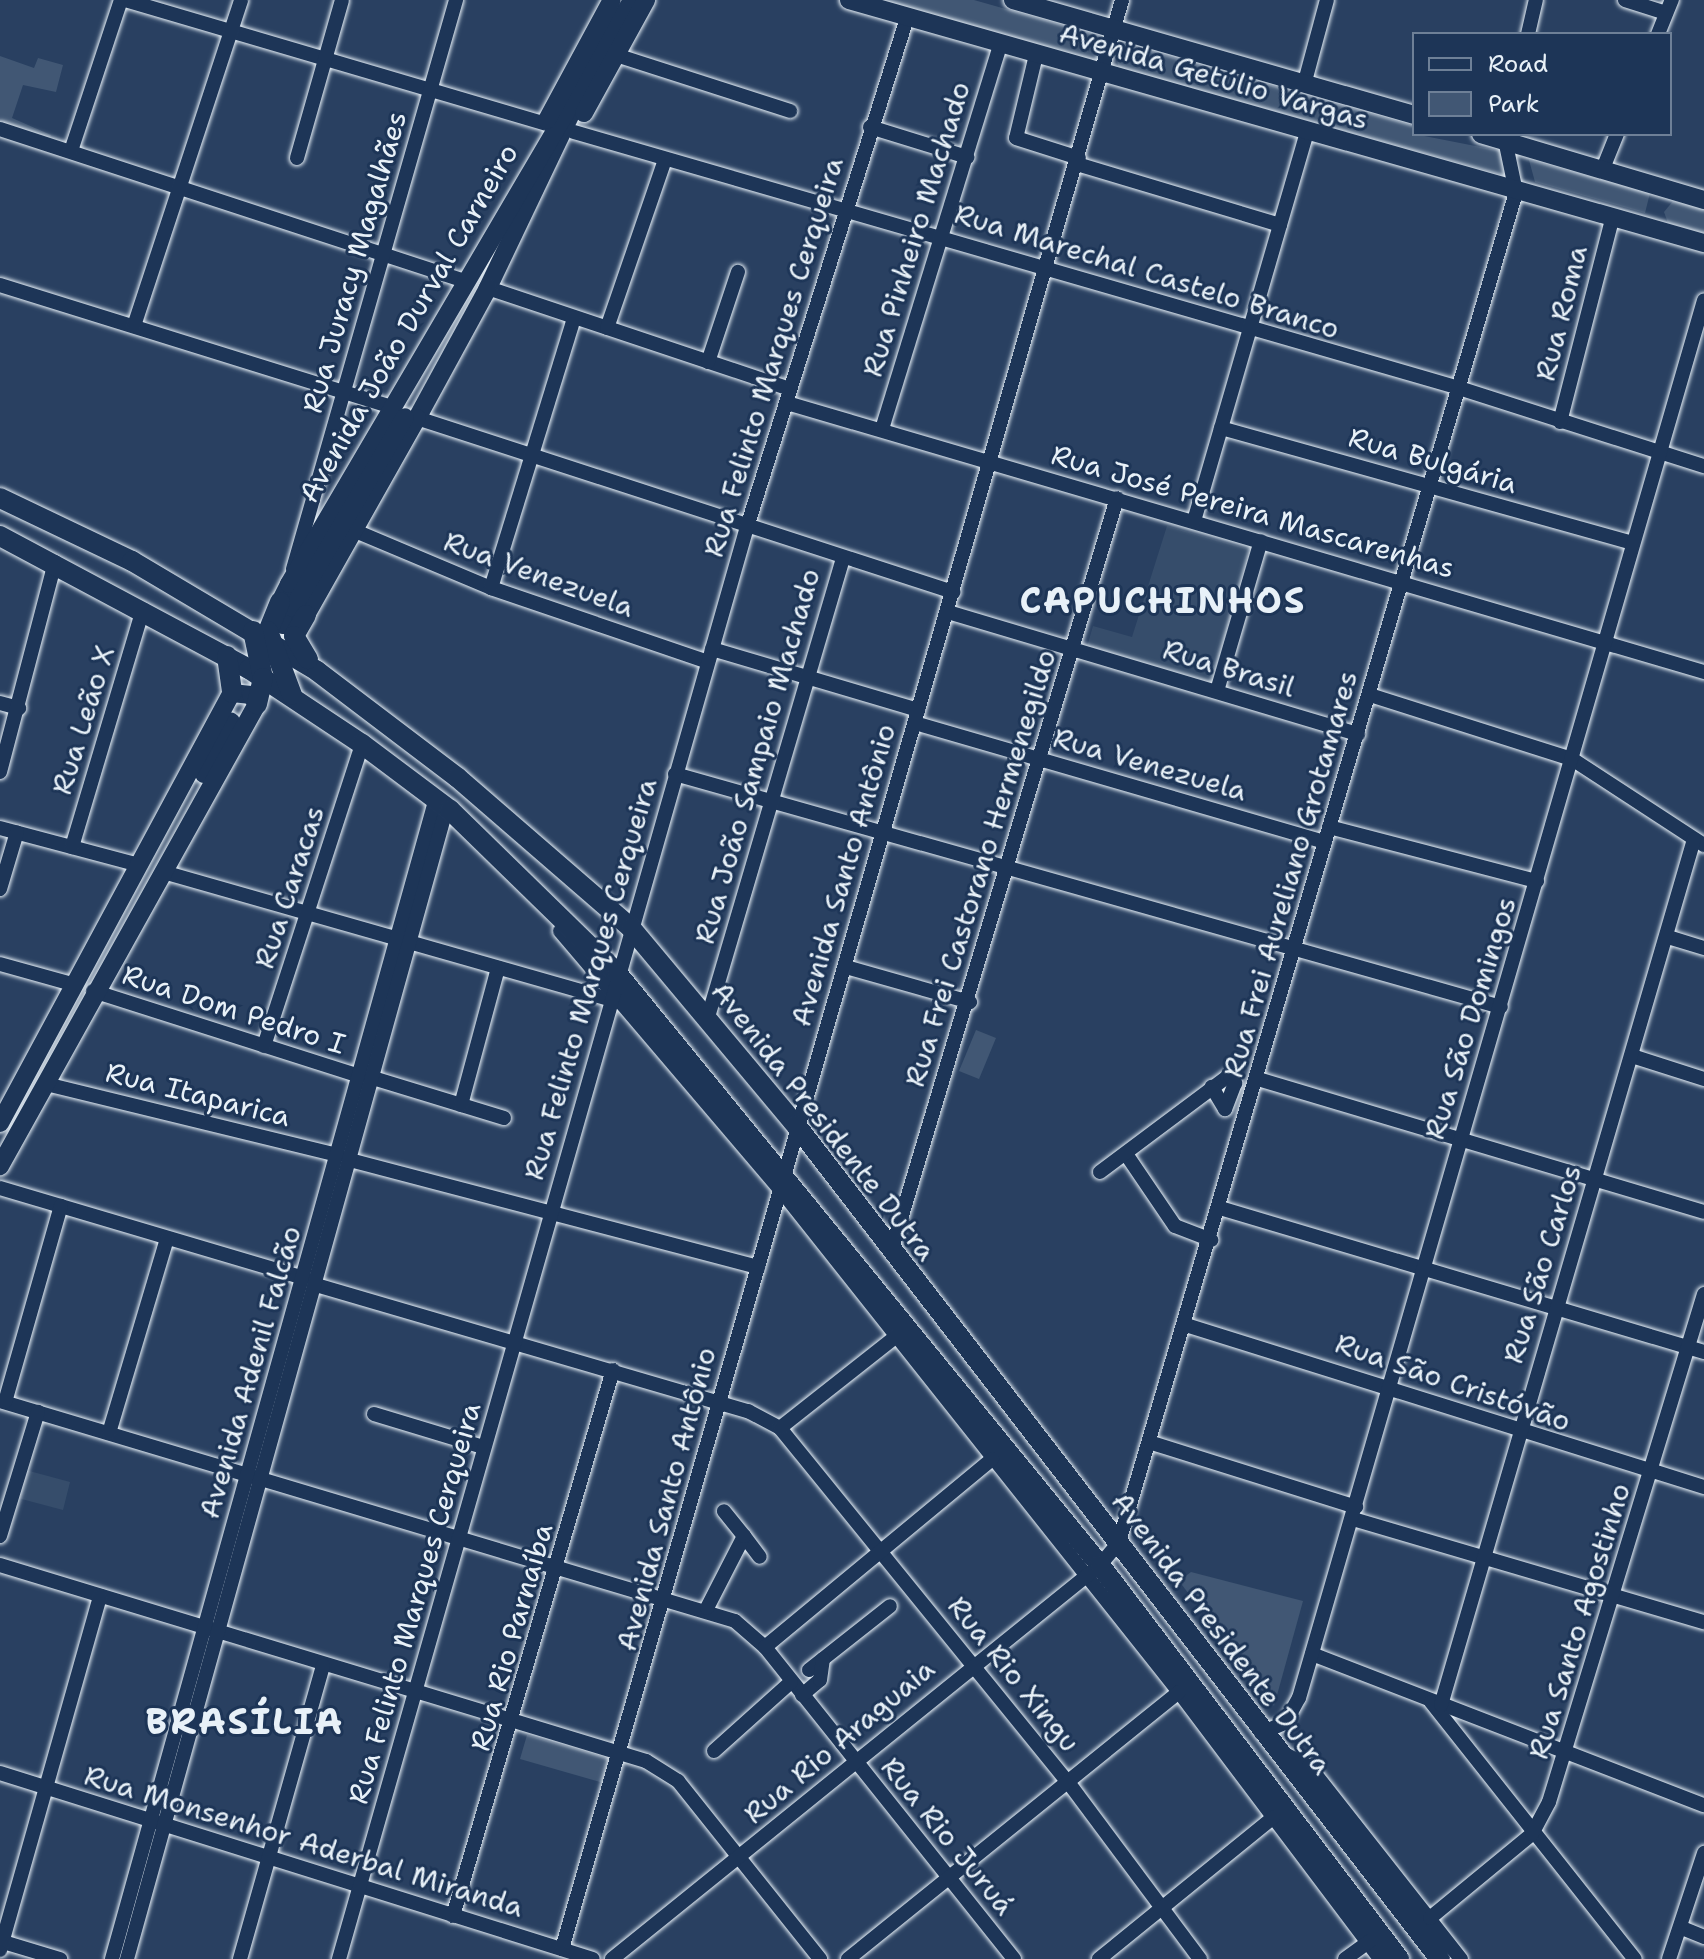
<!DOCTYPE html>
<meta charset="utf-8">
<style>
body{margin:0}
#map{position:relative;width:1704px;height:1959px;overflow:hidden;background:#294061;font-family:"Shantell Sans",sans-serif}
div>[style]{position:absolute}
.built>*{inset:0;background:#364d6b}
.green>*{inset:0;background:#415774}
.roads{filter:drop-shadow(0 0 2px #e8f1f8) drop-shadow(0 0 2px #e8f1f8)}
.minor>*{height:14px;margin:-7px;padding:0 7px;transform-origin:7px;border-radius:7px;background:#1d3557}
.major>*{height:18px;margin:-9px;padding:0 9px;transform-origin:9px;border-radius:9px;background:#1d3557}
.highway>*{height:20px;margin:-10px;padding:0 10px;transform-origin:10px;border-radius:10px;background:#1d3557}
span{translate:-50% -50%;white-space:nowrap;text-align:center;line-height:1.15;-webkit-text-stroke:6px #1d3557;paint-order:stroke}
.street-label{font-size:28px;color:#e8f1f8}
.district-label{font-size:36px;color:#e8f1f8;font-weight:700;letter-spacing:2px}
.legend{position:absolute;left:1412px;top:32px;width:260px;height:104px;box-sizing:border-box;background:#1d3557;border:2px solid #6e8097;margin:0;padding:10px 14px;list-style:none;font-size:24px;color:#e8f1f8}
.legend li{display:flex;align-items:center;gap:16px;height:40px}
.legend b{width:40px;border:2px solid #6e8097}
</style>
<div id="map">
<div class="built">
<i style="clip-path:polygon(1167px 526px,1249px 549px,1212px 682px,1087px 647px,1093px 626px,1132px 637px)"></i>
<i style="clip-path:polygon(22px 1469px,70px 1482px,63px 1510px,14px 1497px)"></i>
</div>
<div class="green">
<i style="clip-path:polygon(877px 0,974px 0,1103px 37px,1096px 62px)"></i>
<i style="clip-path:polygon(1125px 44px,1414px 126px,1414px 134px,1501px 151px,1507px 176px,1119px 68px,1115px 54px)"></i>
<i style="clip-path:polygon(0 56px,34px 68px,38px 58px,63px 65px,56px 92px,23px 85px,12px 118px,51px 135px,48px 141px,0 126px)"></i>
<i style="clip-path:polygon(1529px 160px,1650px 193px,1645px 213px,1535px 182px)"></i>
<i style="clip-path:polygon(1673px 201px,1704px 209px,1704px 233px,1668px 223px,1664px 212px)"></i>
<i style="clip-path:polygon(976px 1030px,996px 1038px,979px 1079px,959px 1071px)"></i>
<i style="clip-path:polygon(1191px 1572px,1303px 1601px,1274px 1706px,1179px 1581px)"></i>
<i style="clip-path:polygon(527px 1735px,614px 1760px,607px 1784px,520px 1759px)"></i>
</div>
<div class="roads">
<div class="minor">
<i style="left:125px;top:0;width:438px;rotate:16.4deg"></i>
<i style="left:1625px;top:0;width:43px;rotate:17.6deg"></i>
<i style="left:1528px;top:34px;width:35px;rotate:-77deg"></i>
<i style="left:1658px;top:34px;width:37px;rotate:-68deg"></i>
<i style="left:616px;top:55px;width:183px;rotate:17.8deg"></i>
<i style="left:1036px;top:55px;width:85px;rotate:103.5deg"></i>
<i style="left:1016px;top:138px;width:66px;rotate:17.6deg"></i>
<i style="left:1304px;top:85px;width:88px;rotate:-74.9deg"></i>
<i style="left:870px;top:127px;width:102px;rotate:17.2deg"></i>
<i style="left:0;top:129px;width:487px;rotate:18.1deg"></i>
<i style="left:574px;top:132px;width:921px;rotate:16.13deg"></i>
<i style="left:1459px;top:388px;width:257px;rotate:17.7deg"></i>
<i style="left:71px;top:151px;width:159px;rotate:-71.7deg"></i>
<i style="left:297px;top:158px;width:164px;rotate:-74.1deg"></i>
<i style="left:1077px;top:164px;width:212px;rotate:16.7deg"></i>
<i style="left:1602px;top:171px;width:40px;rotate:-68deg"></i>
<i style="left:0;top:285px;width:410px;rotate:17.3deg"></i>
<i style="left:488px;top:288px;width:318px;rotate:18.5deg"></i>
<i style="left:134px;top:326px;width:343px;rotate:-71.8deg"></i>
<i style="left:607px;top:328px;width:178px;rotate:-71deg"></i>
<i style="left:708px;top:362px;width:95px;rotate:-71.6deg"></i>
<i style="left:787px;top:403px;width:956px;rotate:16.35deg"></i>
<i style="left:417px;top:418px;width:564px;rotate:17.98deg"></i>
<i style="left:1560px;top:422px;width:213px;rotate:-75.6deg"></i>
<i style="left:1221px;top:428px;width:427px;rotate:15.6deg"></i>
<i style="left:882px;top:429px;width:402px;rotate:-72.9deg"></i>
<i style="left:1194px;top:521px;width:405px;rotate:-73.8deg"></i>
<i style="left:353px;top:530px;width:150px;rotate:22.8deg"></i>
<i style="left:491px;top:588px;width:229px;rotate:18.8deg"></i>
<i style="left:293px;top:569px;width:592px;rotate:-74.01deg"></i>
<i style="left:491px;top:588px;width:282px;rotate:-72.9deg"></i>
<i style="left:948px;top:612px;width:428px;rotate:16.6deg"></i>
<i style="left:712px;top:649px;width:215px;rotate:16.5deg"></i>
<i style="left:1217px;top:691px;width:156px;rotate:-73.7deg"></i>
<i style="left:1370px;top:695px;width:212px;rotate:17.6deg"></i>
<i style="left:1572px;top:759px;width:158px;rotate:33.1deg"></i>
<i style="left:0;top:703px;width:20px;rotate:15deg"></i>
<i style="left:915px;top:723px;width:427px;rotate:16.2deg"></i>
<i style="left:0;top:772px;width:217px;rotate:-75.3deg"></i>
<i style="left:675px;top:774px;width:858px;rotate:15.75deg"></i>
<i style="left:1329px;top:827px;width:215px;rotate:14.6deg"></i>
<i style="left:0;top:828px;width:144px;rotate:14.9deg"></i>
<i style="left:72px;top:847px;width:248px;rotate:-73.4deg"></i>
<i style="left:163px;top:872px;width:464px;rotate:15.9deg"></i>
<i style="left:0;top:889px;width:59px;rotate:-73.4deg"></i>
<i style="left:560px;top:931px;width:338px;rotate:49.6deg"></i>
<i style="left:779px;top:1188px;width:643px;rotate:51.56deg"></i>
<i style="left:1179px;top:1692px;width:334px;rotate:53deg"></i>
<i style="left:1668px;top:937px;width:38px;rotate:17deg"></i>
<i style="left:0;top:964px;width:78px;rotate:15.6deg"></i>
<i style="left:846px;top:967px;width:129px;rotate:15.8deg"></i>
<i style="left:93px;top:991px;width:279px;rotate:17.7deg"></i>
<i style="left:708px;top:1017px;width:479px;rotate:-73.6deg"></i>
<i style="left:264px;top:1046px;width:318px;rotate:-72deg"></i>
<i style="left:1632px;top:1056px;width:76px;rotate:17.7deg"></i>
<i style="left:373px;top:1078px;width:137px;rotate:17deg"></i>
<i style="left:1258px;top:1079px;width:465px;rotate:16.6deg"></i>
<i style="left:46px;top:1084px;width:300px;rotate:13.7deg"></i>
<i style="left:461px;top:1105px;width:142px;rotate:-74.9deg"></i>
<i style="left:1126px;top:1154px;width:87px;rotate:55.8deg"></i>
<i style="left:1175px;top:1226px;width:39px;rotate:21deg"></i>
<i style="left:350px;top:1160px;width:422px;rotate:14.7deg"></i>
<i style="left:1100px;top:1172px;width:159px;rotate:-36.8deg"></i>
<i style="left:1227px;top:1077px;width:3px;rotate:-18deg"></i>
<i style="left:1230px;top:1076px;width:9px;rotate:54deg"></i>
<i style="left:1235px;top:1083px;width:28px;rotate:111deg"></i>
<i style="left:1225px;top:1109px;width:26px;rotate:-121deg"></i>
<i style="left:0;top:1188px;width:317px;rotate:16.5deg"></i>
<i style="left:1220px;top:1208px;width:505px;rotate:16.57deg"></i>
<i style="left:891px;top:1252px;width:787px;rotate:-73.31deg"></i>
<i style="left:316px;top:1285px;width:450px;rotate:16.3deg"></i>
<i style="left:748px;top:1411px;width:36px;rotate:28deg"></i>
<i style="left:780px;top:1428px;width:456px;rotate:50.9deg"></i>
<i style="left:1068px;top:1782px;width:221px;rotate:53.3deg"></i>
<i style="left:1186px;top:1325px;width:543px;rotate:17.37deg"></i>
<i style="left:0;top:1401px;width:767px;rotate:16.66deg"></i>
<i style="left:735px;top:1621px;width:40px;rotate:41deg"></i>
<i style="left:765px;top:1647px;width:399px;rotate:51.4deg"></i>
<i style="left:5px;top:1402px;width:204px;rotate:-74.1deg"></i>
<i style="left:374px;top:1414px;width:114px;rotate:16.8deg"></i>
<i style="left:780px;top:1428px;width:152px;rotate:-38.3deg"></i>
<i style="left:109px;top:1433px;width:202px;rotate:-73.4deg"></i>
<i style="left:1152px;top:1443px;width:214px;rotate:17.4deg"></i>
<i style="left:1353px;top:1519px;width:366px;rotate:16.4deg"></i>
<i style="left:0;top:1536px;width:130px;rotate:-73deg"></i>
<i style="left:744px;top:1536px;width:26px;rotate:53deg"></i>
<i style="left:0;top:1565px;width:675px;rotate:16.88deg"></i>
<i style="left:646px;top:1761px;width:38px;rotate:32deg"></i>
<i style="left:678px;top:1781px;width:228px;rotate:51.4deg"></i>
<i style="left:707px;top:1608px;width:81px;rotate:-62.8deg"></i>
<i style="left:744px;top:1536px;width:32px;rotate:-129deg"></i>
<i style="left:765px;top:1647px;width:295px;rotate:-39.6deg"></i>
<i style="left:1312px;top:1654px;width:420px;rotate:21.1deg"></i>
<i style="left:809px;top:1670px;width:103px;rotate:-38.3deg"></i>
<i style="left:802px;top:1695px;width:23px;rotate:-40deg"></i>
<i style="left:820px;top:1680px;width:21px;rotate:-82deg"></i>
<i style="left:1431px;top:1702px;width:328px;rotate:51.6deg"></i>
<i style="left:1441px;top:1705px;width:902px;rotate:-73.71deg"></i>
<i style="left:1261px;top:1733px;width:26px;rotate:-23deg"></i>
<i style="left:1285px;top:1723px;width:29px;rotate:-61deg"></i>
<i style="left:1299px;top:1698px;width:1455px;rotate:-73.84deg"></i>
<i style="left:714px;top:1751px;width:103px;rotate:-41.9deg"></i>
<i style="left:1279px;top:1751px;width:34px;rotate:27deg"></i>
<i style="left:1309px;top:1766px;width:246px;rotate:51.8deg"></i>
<i style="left:0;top:1773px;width:621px;rotate:17.41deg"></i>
<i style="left:453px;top:1916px;width:569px;rotate:-73.67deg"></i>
<i style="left:1430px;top:1918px;width:132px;rotate:-39.5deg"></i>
<i style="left:1532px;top:1834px;width:36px;rotate:-62deg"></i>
<i style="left:1549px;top:1802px;width:531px;rotate:-73.03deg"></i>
<i style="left:1682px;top:1928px;width:24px;rotate:22deg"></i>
<i style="left:0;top:1941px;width:63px;rotate:16.7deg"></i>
<i style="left:562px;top:1949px;width:2028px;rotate:-73.97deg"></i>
<i style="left:0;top:1950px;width:368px;rotate:-74.2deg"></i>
<i style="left:112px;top:1959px;width:1205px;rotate:-74.41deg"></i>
<i style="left:127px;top:1959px;width:1196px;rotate:-74.48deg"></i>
<i style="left:240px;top:1959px;width:305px;rotate:-74.2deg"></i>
<i style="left:339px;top:1959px;width:1489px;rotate:-74.1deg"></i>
<i style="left:747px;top:527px;width:534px;rotate:-72.55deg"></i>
<i style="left:612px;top:1959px;width:627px;rotate:-38.92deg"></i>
<i style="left:1100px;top:1565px;width:30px;rotate:-50deg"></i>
<i style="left:1119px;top:1542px;width:1407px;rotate:-73.61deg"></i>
<i style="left:1516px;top:192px;width:58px;rotate:-101.9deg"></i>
<i style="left:848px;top:1959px;width:425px;rotate:-38.9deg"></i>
<i style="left:1099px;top:1959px;width:225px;rotate:-39.1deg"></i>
<i style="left:1345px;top:1959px;width:36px;rotate:-36deg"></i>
<i style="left:1669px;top:1959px;width:112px;rotate:-71.7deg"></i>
</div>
<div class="major">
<i style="left:849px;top:0;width:889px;rotate:15.87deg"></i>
<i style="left:1013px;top:0;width:417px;rotate:16deg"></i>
<i style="left:589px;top:76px;width:235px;rotate:115.5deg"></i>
<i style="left:488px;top:288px;width:148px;rotate:118.6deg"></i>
<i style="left:417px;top:418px;width:226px;rotate:119.4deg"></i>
<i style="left:306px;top:615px;width:25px;rotate:157deg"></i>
<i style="left:283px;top:625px;width:23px;rotate:-97deg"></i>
<i style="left:280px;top:602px;width:20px;rotate:-63deg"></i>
<i style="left:289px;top:584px;width:677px;rotate:-59.57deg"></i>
<i style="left:584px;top:113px;width:129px;rotate:-61.2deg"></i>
<i style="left:547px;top:120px;width:136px;rotate:-61.6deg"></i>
<i style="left:1481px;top:134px;width:233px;rotate:16.5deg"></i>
<i style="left:293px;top:608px;width:221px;rotate:-59.6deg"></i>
<i style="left:204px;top:774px;width:59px;rotate:-62.6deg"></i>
<i style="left:0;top:1123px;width:489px;rotate:-61.7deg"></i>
<i style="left:232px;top:693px;width:19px;rotate:6deg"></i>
<i style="left:251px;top:695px;width:11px;rotate:56deg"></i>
<i style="left:257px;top:704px;width:529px;rotate:119.09deg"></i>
</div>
<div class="highway">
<i style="left:0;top:498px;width:146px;rotate:25.5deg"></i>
<i style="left:132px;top:561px;width:215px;rotate:30.7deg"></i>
<i style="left:317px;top:671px;width:177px;rotate:37.2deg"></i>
<i style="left:458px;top:778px;width:229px;rotate:40.9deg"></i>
<i style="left:631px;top:928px;width:257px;rotate:50.1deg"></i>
<i style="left:796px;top:1125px;width:1054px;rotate:52.33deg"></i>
<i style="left:0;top:536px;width:282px;rotate:28.1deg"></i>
<i style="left:249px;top:669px;width:136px;rotate:33.6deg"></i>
<i style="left:362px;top:744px;width:110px;rotate:36.9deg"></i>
<i style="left:450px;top:810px;width:233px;rotate:44.3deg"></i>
<i style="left:617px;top:973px;width:764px;rotate:50.79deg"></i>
<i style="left:1100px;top:1565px;width:495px;rotate:52.8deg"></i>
<i style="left:280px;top:602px;width:31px;rotate:112deg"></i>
<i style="left:268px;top:631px;width:68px;rotate:69.4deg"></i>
<i style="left:306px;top:615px;width:24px;rotate:120deg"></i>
<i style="left:294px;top:636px;width:27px;rotate:59deg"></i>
<i style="left:253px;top:631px;width:48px;rotate:78deg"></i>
<i style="left:263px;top:678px;width:27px;rotate:103deg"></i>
<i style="left:227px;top:656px;width:37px;rotate:82deg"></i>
</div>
</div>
<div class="street-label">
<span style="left:1214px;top:76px;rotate:16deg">Avenida Getúlio Vargas</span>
<span style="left:916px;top:229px;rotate:-73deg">Rua Pinheiro Machado</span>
<span style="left:354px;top:262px;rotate:-74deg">Rua Juracy Magalhães</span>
<span style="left:1147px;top:271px;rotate:17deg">Rua Marechal Castelo Branco</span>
<span style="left:1561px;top:313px;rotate:-76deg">Rua Roma</span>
<span style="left:408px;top:323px;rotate:-60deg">Avenida João Durval Carneiro</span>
<span style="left:773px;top:357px;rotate:-73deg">Rua Felinto Marques Cerqueira</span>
<span style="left:1433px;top:460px;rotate:16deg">Rua Bulgária</span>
<span style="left:1253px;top:511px;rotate:16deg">Rua José Pereira Mascarenhas</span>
<span style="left:539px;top:574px;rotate:20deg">Rua Venezuela</span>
<span style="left:1229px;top:668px;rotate:17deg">Rua Brasil</span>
<span style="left:83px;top:720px;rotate:-73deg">Rua Leão X</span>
<span style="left:757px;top:756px;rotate:-74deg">Rua João Sampaio Machado</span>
<span style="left:1150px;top:764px;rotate:16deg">Rua Venezuela</span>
<span style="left:980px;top:868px;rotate:-73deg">Rua Frei Castorano Hermenegildo</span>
<span style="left:1290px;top:874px;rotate:-74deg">Rua Frei Aureliano Grotamares</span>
<span style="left:843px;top:875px;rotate:-74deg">Avenida Santo Antônio</span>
<span style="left:289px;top:887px;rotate:-72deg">Rua Caracas</span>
<span style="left:590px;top:979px;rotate:-74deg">Rua Felinto Marques Cerqueira</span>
<span style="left:234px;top:1009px;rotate:18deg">Rua Dom Pedro I</span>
<span style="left:1470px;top:1018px;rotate:-73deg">Rua São Domingos</span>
<span style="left:198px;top:1094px;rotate:14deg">Rua Itaparica</span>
<span style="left:824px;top:1121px;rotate:52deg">Avenida Presidente Dutra</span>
<span style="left:1542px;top:1264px;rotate:-73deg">Rua São Carlos</span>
<span style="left:250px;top:1372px;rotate:-74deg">Avenida Adenil Falcão</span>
<span style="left:1453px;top:1382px;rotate:19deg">Rua São Cristóvão</span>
<span style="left:666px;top:1499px;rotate:-75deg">Avenida Santo Antônio</span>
<span style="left:414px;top:1603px;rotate:-74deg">Rua Felinto Marques Cerqueira</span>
<span style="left:1579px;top:1621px;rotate:-73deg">Rua Santo Agostinho</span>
<span style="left:1222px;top:1633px;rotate:53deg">Avenida Presidente Dutra</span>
<span style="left:511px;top:1637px;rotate:-74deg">Rua Rio Parnaíba</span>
<span style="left:1014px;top:1674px;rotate:51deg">Rua Rio Xingu</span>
<span style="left:839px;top:1741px;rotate:-40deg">Rua Rio Araguaia</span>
<span style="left:948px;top:1836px;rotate:51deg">Rua Rio Juruá</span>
<span style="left:304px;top:1841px;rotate:17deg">Rua Monsenhor Aderbal Miranda</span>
</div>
<div class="district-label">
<span style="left:1163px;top:601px">CAPUCHINHOS</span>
<span style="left:245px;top:1722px">BRASÍLIA</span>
</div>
<ul class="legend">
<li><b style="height:10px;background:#1d3557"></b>Road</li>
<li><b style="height:22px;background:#415774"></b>Park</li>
</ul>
</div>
